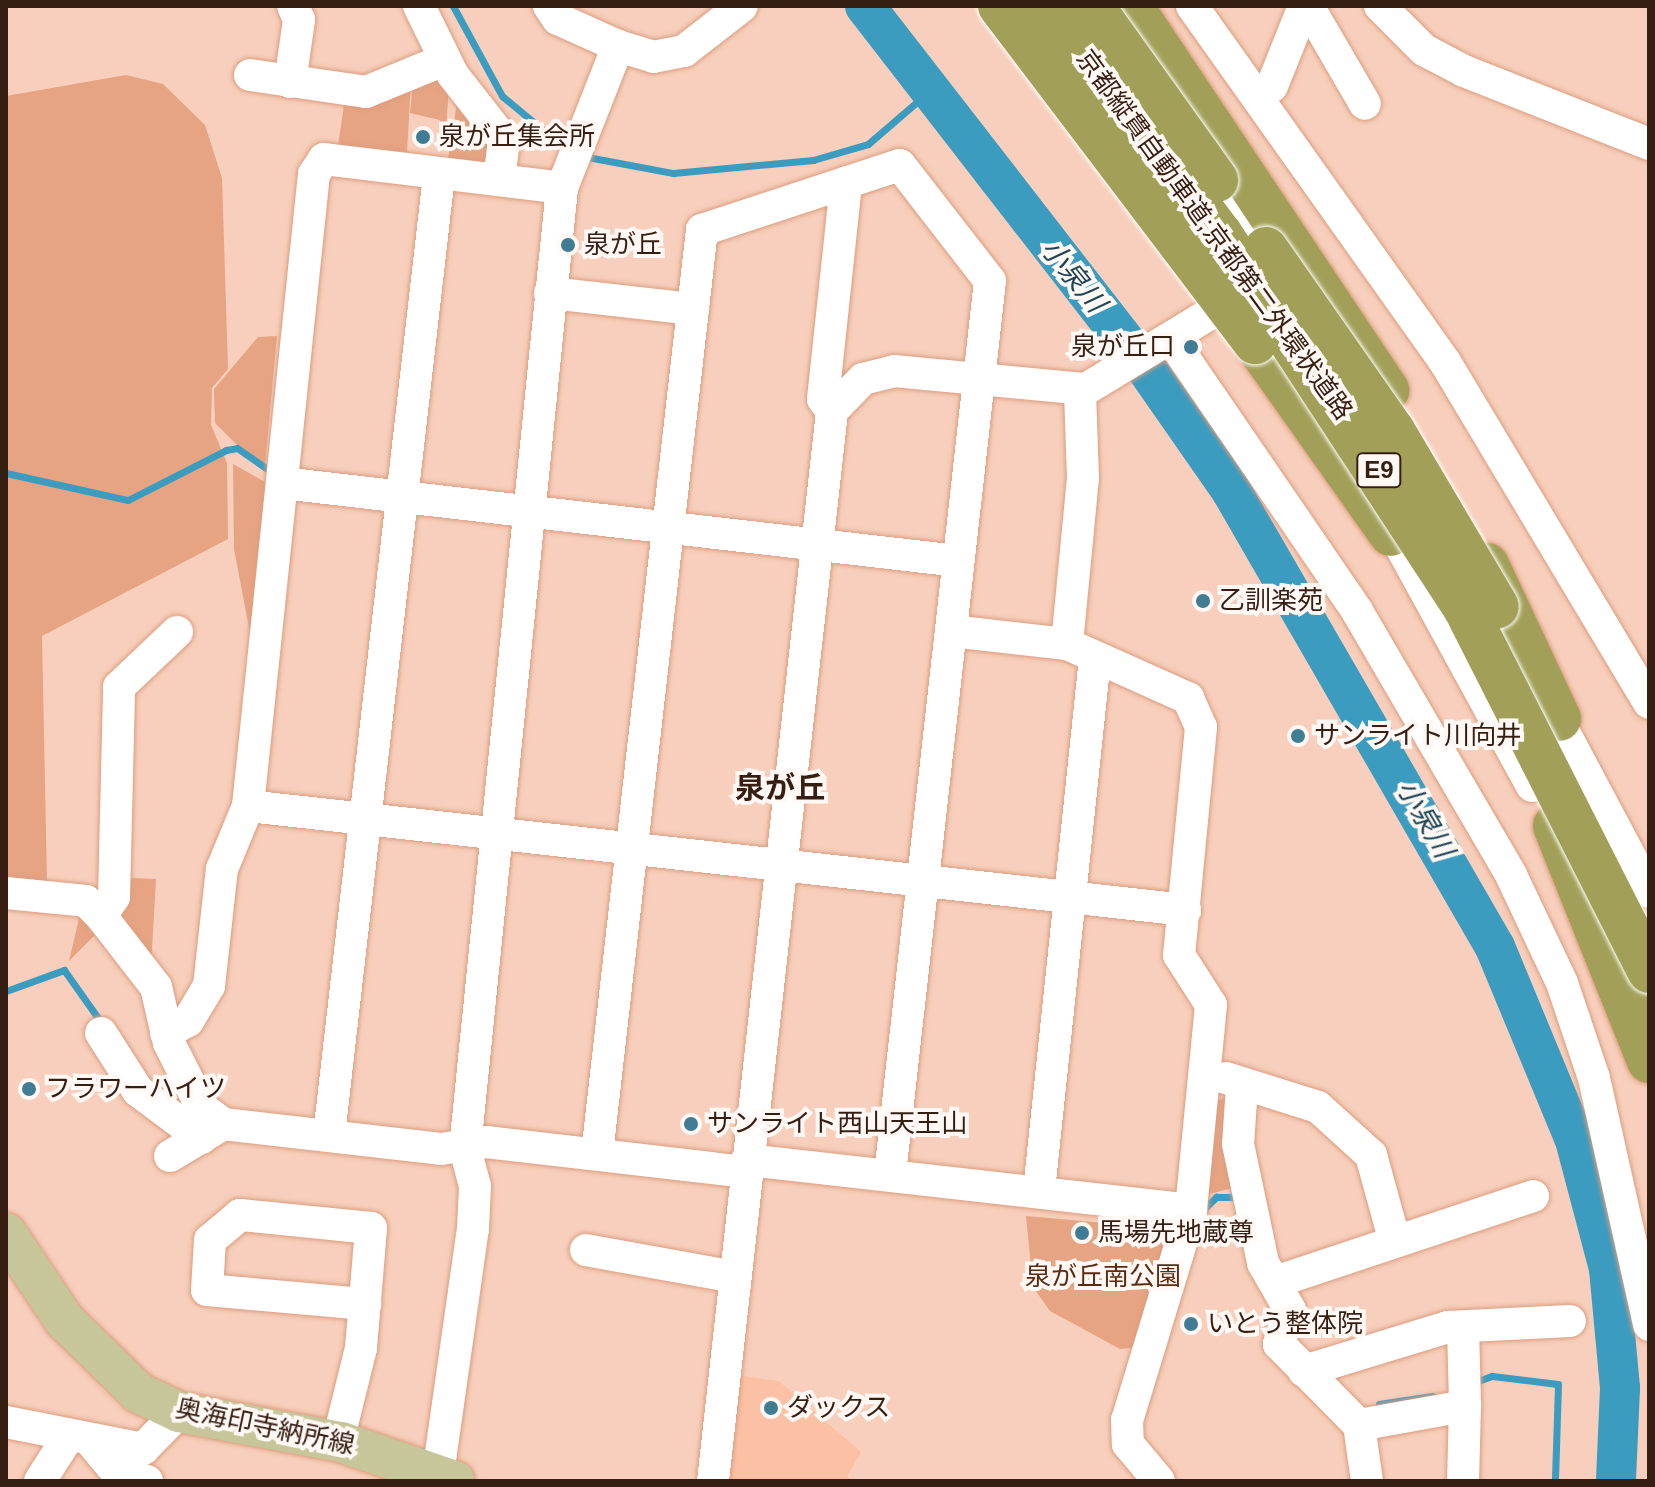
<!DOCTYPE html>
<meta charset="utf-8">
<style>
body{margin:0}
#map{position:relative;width:1655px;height:1487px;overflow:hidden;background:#f7cfbc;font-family:Helvetica,"Noto Sans JP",sans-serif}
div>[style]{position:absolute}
.built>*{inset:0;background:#fcc1a5}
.green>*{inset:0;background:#e6a483}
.stream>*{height:7px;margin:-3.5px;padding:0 3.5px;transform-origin:3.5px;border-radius:3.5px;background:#3b9cc0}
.river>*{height:40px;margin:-20px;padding:0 20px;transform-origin:20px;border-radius:20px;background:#3b9cc0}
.roads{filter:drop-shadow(0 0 2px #dc9d7e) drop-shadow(0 0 2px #dc9d7e)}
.minor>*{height:32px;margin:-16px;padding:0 16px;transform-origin:16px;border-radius:16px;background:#fff}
.major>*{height:40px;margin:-20px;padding:0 20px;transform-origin:20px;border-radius:20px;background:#c7c69b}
.highway>*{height:44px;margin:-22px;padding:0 22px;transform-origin:22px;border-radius:22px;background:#a2a058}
.bridges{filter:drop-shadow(0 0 2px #fff) drop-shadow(0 0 2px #fff)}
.highway-bridge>*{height:44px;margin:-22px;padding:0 22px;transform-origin:22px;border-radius:22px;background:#a2a058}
.dots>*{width:22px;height:22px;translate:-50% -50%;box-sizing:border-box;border:4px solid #fff8f4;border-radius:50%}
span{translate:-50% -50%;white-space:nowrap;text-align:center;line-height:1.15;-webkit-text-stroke:8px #fff8f4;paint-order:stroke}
.shield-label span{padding:2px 6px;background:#fff8f4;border:2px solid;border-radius:6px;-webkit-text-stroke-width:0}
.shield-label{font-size:24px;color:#361e12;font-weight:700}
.poi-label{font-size:26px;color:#361e12}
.left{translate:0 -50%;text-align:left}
.right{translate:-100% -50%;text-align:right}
.street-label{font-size:26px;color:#361e12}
.park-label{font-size:26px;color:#5b2a10}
.water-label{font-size:28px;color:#1c4556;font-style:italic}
.quarter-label{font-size:30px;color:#361e12;font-weight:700}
.frame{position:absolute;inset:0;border:8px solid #361e12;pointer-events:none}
</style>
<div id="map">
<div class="built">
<i style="clip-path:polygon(735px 1375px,779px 1381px,861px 1452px,847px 1477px,855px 1481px,726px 1481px)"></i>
</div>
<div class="green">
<i style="clip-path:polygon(126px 75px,163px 84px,205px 125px,222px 178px,228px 369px,212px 388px,211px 425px,227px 463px,228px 539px,42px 636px,47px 883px,6px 876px,6px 96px)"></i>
<i style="clip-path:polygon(434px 75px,449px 84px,445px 148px,438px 148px,440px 120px,410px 113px,413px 83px)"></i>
<i style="clip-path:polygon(411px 82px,407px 152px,338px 146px,345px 98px)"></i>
<i style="clip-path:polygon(458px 97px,493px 138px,493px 163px,448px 158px)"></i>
<i style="clip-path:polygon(277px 336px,265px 464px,257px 465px,215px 423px,214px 389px,258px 337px)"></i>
<i style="clip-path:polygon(233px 464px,272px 486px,254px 654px,234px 549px)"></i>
<i style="clip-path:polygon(131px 878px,156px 879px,151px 967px,127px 938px,121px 915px)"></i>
<i style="clip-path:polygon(81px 910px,94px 922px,89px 929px,95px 935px,69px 961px)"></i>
<i style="clip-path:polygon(1230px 1096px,1240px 1186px,1202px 1196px,1211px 1102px)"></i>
<i style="clip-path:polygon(1026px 1216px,1172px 1229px,1141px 1347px,1120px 1349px,1050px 1311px,1033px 1287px)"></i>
</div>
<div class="stream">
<i style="left:453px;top:6px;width:102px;rotate:61.4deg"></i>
<i style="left:502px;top:96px;width:85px;rotate:39.7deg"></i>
<i style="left:582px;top:156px;width:93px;rotate:10.6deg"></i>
<i style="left:673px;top:173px;width:141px;rotate:-5.3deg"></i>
<i style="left:813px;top:160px;width:57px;rotate:-16.2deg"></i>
<i style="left:868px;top:144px;width:78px;rotate:-40.8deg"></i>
<i style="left:6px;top:473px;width:125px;rotate:12.5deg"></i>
<i style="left:128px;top:500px;width:110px;rotate:-27deg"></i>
<i style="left:226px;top:450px;width:11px;rotate:-10deg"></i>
<i style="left:237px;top:448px;width:44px;rotate:34.8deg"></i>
<i style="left:6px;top:991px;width:62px;rotate:-19.9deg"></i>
<i style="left:64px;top:970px;width:67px;rotate:54.7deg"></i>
<i style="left:1205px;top:1208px;width:16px;rotate:-45deg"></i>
<i style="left:1216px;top:1197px;width:22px"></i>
<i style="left:1478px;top:1381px;width:15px;rotate:-20deg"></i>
<i style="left:1492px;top:1376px;width:66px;rotate:6.9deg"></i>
<i style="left:1558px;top:1384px;width:97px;rotate:91.8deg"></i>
<i style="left:1379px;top:1404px;width:54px;rotate:-8.6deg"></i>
</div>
<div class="river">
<i style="left:865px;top:6px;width:462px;rotate:52.2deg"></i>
<i style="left:1148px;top:371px;width:147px;rotate:55.2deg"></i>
<i style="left:1232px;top:492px;width:526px;rotate:59.97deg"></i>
<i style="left:1495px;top:947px;width:209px;rotate:67.5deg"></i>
<i style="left:1575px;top:1140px;width:133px;rotate:75.2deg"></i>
<i style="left:1609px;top:1269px;width:120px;rotate:84.7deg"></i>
<i style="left:1620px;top:1388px;width:93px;rotate:92.5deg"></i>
</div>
<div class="roads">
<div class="minor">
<i style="left:419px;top:6px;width:77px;rotate:63.8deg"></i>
<i style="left:453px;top:75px;width:83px;rotate:51.9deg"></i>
<i style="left:504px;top:140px;width:39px;rotate:97deg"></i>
<i style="left:1192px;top:6px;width:437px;rotate:54.6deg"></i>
<i style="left:1445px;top:362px;width:397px;rotate:59.1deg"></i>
<i style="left:1308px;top:6px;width:113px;rotate:59.8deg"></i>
<i style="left:1380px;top:6px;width:62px;rotate:45deg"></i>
<i style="left:1424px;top:50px;width:45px;rotate:27.7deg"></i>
<i style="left:1464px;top:71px;width:199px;rotate:21.5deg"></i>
<i style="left:618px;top:46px;width:37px;rotate:17deg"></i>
<i style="left:653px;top:57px;width:32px;rotate:-11deg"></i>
<i style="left:684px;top:51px;width:73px;rotate:-37.8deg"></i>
<i style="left:250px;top:75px;width:117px;rotate:8.3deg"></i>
<i style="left:366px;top:92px;width:84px;rotate:-22.3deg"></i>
<i style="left:290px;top:82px;width:63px;rotate:-81.7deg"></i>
<i style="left:299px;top:20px;width:15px;rotate:-113deg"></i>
<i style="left:1259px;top:96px;width:16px;rotate:-38deg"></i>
<i style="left:1272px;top:86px;width:86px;rotate:-68.2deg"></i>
<i style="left:1209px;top:159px;width:130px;rotate:62.1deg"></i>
<i style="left:550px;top:293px;width:144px;rotate:6.4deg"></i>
<i style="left:1171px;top:339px;width:330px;rotate:55.6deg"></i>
<i style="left:1357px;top:611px;width:306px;rotate:59.7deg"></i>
<i style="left:1511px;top:875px;width:119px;rotate:64.7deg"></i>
<i style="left:1562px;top:983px;width:100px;rotate:71.4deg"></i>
<i style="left:1594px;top:1078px;width:253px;rotate:77.4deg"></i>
<i style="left:832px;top:411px;width:15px;rotate:-127deg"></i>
<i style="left:823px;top:399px;width:218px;rotate:-83.9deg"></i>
<i style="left:282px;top:483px;width:680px;rotate:6.58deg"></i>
<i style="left:1383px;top:514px;width:310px;rotate:61.3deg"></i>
<i style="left:951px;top:631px;width:117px;rotate:6.4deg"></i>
<i style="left:1067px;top:644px;width:133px;rotate:24.1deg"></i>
<i style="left:1188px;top:698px;width:32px;rotate:66deg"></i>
<i style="left:1201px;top:727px;width:229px;rotate:95.5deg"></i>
<i style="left:1179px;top:955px;width:59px;rotate:57.4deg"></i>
<i style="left:1211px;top:1005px;width:206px;rotate:95.6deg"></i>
<i style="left:1191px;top:1210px;width:220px;rotate:106.9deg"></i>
<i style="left:1127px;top:1420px;width:24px;rotate:88deg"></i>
<i style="left:1128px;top:1444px;width:48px;rotate:50deg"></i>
<i style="left:1067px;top:644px;width:167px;rotate:-84.5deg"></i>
<i style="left:1083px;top:478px;width:88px;rotate:-92deg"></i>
<i style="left:1548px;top:702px;width:215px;rotate:62deg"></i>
<i style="left:248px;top:806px;width:943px;rotate:6.33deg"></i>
<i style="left:6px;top:893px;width:80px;rotate:5.7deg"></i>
<i style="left:86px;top:901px;width:21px;rotate:45deg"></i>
<i style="left:101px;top:916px;width:90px;rotate:52.2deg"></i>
<i style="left:156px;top:987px;width:57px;rotate:76.9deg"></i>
<i style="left:169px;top:1043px;width:73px;rotate:63.1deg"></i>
<i style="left:202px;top:1108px;width:26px;rotate:37deg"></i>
<i style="left:223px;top:1124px;width:219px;rotate:6.5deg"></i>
<i style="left:441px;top:1149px;width:46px;rotate:-8.8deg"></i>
<i style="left:486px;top:1142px;width:262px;rotate:6.6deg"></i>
<i style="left:101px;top:916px;width:23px;rotate:-56deg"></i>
<i style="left:114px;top:897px;width:210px;rotate:-88.6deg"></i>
<i style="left:119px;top:687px;width:80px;rotate:-43.5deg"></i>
<i style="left:101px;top:1033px;width:69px;rotate:57.5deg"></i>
<i style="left:138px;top:1091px;width:79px;rotate:36.7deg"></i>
<i style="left:166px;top:1033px;width:25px;rotate:-29deg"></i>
<i style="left:188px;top:1021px;width:41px;rotate:-59deg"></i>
<i style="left:209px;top:986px;width:118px;rotate:-83.7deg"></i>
<i style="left:222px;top:869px;width:68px;rotate:-67.6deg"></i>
<i style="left:248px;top:806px;width:635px;rotate:-84.04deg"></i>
<i style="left:314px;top:174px;width:18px;rotate:-56deg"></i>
<i style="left:324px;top:159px;width:240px;rotate:6.9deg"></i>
<i style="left:1226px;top:1078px;width:96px;rotate:17.5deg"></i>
<i style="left:1318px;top:1107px;width:72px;rotate:42.2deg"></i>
<i style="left:1371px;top:1155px;width:90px;rotate:74.6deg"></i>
<i style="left:1242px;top:1086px;width:58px;rotate:93.9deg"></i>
<i style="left:1238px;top:1144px;width:122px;rotate:78.1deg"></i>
<i style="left:1263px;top:1263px;width:54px;rotate:60.1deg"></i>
<i style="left:1290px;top:1310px;width:36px;rotate:108deg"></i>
<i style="left:1279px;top:1344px;width:114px;rotate:45.4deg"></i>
<i style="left:1359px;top:1425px;width:57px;rotate:81.9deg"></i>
<i style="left:329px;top:1135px;width:966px;rotate:-83.46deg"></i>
<i style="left:597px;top:1154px;width:930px;rotate:-83.52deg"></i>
<i style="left:702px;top:230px;width:208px;rotate:-18.2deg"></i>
<i style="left:900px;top:165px;width:147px;rotate:52.2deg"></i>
<i style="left:990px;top:281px;width:899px;rotate:96.39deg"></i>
<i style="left:170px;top:1156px;width:55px;rotate:-30.8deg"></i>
<i style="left:747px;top:1160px;width:447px;rotate:6.4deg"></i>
<i style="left:1039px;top:1191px;width:536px;rotate:-84deg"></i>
<i style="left:586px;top:1250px;width:151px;rotate:10.3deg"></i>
<i style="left:1275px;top:1282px;width:272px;rotate:-18.4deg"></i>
<i style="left:1463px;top:1327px;width:79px;rotate:88.5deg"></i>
<i style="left:1304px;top:1371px;width:151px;rotate:-17deg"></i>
<i style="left:1448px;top:1327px;width:122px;rotate:-2.8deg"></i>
<i style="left:6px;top:1422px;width:140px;rotate:11.1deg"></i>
<i style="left:143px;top:1449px;width:52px;rotate:-45.8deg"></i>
<i style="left:1359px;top:1425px;width:108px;rotate:-10.2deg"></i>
<i style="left:1465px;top:1406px;width:75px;rotate:91.5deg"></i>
<i style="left:338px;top:1441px;width:96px;rotate:-76.1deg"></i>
<i style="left:361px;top:1348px;width:120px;rotate:-85.2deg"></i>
<i style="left:371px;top:1228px;width:132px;rotate:-174.3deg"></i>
<i style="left:240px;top:1215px;width:39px;rotate:140deg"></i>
<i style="left:210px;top:1240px;width:50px;rotate:93.4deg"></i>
<i style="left:207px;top:1290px;width:159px;rotate:5.1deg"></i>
<i style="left:92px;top:1443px;width:35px;rotate:50deg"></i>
<i style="left:115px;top:1470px;width:34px;rotate:19deg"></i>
<i style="left:438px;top:1474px;width:247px;rotate:-81.9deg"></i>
<i style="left:473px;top:1229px;width:43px;rotate:-87.3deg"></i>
<i style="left:475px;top:1186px;width:39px;rotate:-105deg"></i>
<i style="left:465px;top:1148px;width:965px;rotate:-84.23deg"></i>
<i style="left:562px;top:188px;width:153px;rotate:-68.5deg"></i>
<i style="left:618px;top:46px;width:66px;rotate:-155.8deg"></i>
<i style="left:558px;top:19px;width:16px;rotate:-125deg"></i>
<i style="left:40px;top:1481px;width:52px;rotate:-57.5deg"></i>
<i style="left:713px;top:1481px;width:1077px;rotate:-83.65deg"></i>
<i style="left:832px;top:411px;width:45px;rotate:-45.9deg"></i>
<i style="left:863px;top:379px;width:32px;rotate:-14deg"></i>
<i style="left:894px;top:371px;width:193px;rotate:5.4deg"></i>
<i style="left:1086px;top:389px;width:185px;rotate:-31.3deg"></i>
</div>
<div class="major">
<i style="left:6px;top:1233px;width:106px;rotate:56.2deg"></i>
<i style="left:65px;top:1321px;width:103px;rotate:44.2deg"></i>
<i style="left:139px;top:1393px;width:44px;rotate:25.4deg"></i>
<i style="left:179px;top:1412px;width:165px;rotate:10.5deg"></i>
<i style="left:341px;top:1442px;width:120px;rotate:18.9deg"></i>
</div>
<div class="highway">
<i style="left:1131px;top:6px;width:462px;rotate:56.3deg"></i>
<i style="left:1255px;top:342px;width:235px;rotate:54.7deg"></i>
<i style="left:1487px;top:565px;width:170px;rotate:64.9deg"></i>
<i style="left:1555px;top:826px;width:253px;rotate:68.2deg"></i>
</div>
</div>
<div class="bridges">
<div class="highway-bridge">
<i style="left:1000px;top:6px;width:422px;rotate:52.8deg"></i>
<i style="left:1049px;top:6px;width:286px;rotate:53.1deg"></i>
<i style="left:1221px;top:235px;width:448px;rotate:56.8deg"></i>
<i style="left:1466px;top:610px;width:405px;rotate:63.1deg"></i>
<i style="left:1092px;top:6px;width:214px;rotate:54.5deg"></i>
<i style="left:1266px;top:249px;width:222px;rotate:55.1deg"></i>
<i style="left:1393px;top:431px;width:204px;rotate:59.4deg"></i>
</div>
</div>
<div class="dots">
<i style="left:423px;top:137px;background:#407c94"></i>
<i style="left:568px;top:245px;background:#407c94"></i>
<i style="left:1191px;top:347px;background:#407c94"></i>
<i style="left:1203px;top:601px;background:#407c94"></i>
<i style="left:1298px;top:736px;background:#407c94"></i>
<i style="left:29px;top:1089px;background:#407c94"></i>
<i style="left:691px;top:1124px;background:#407c94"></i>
<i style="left:1082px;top:1233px;background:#407c94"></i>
<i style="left:1191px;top:1324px;background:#407c94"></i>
<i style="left:771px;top:1408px;background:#407c94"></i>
</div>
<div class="shield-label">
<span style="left:1379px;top:470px">E9</span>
</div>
<div class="poi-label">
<span class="left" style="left:439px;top:137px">泉が丘集会所</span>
<span class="left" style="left:584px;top:245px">泉が丘</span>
<span class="right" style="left:1175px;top:347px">泉が丘口</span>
<span class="left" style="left:1219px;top:601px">乙訓楽苑</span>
<span class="left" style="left:1314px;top:736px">サンライト川向井</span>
<span class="left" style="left:45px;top:1089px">フラワーハイツ</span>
<span class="left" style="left:707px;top:1124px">サンライト西山天王山</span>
<span class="left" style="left:1098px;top:1233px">馬場先地蔵尊</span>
<span class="left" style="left:1207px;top:1324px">いとう整体院</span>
<span class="left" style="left:787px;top:1408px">ダックス</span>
</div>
<div class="street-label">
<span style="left:1214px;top:235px;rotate:54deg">京都縦貫自動車道;京都第二外環状道路</span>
<span style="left:265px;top:1427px;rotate:12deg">奥海印寺納所線</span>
</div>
<div class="park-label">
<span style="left:1103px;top:1277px">泉が丘南公園</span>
</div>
<div class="water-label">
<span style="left:1073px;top:276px;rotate:51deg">小泉川</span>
<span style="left:1425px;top:819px;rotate:60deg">小泉川</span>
</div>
<div class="quarter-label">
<span style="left:780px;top:788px">泉が丘</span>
</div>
<div class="frame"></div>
</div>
